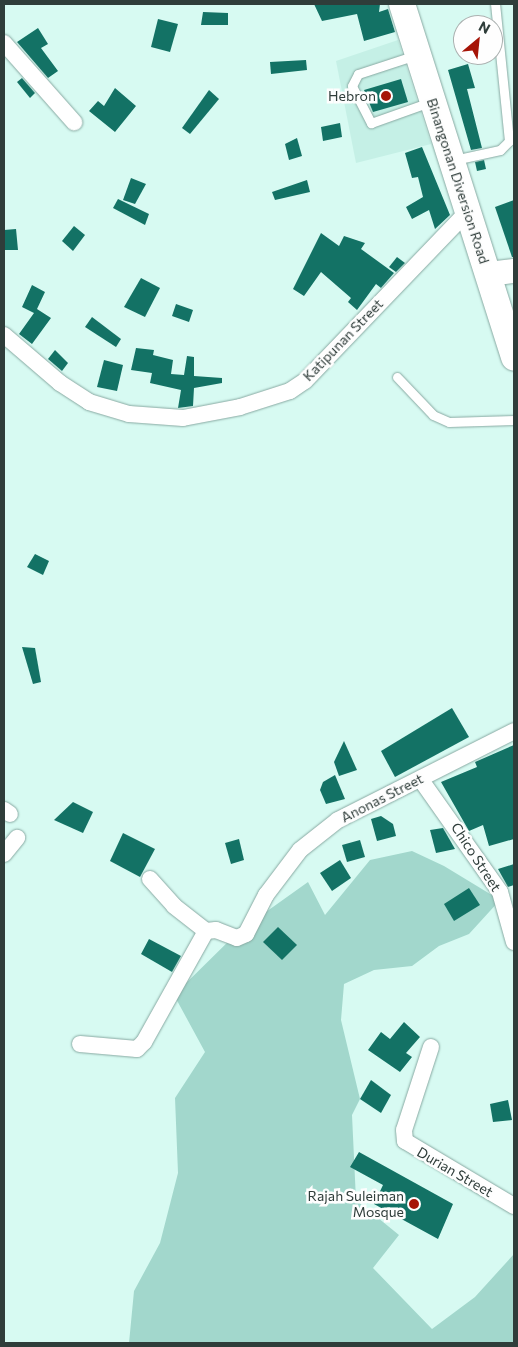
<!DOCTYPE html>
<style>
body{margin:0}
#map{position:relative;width:518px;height:1347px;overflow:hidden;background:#d7faf2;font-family:Commissioner,sans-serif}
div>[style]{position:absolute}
.built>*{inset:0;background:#c5f0e6}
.green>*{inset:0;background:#a2d7cc}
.building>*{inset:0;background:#137265}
.roads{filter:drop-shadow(0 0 1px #88a9a2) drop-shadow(0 0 1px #88a9a2)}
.lane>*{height:9px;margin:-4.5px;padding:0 4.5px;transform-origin:4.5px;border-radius:4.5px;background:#fff}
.street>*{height:16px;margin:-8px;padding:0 8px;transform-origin:8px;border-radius:8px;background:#fff}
.secondary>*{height:24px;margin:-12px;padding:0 12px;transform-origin:12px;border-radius:12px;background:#fff}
.primary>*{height:26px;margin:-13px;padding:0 13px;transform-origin:13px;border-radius:13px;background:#fff}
.dots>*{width:14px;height:14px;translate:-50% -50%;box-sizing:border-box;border:2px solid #fefefe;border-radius:50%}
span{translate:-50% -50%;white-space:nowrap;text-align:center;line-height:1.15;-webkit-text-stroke:5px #fefefe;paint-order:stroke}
.poi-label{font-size:14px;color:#2f3d3a}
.right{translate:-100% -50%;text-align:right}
.street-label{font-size:14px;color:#2f3d3a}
.frame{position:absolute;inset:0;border:5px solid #2f3d3a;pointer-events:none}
.north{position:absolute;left:453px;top:15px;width:50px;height:50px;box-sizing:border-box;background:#fefefe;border:1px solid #abb1b0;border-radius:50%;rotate:28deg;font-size:14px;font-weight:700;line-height:20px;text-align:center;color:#2f3d3a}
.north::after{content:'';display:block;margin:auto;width:18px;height:22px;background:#a61407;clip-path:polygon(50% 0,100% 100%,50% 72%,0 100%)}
</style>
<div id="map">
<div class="built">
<i style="clip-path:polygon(398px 40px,431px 144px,356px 163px,336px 61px)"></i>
</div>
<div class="green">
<i style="clip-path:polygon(412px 851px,444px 866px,500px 900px,469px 934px,439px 946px,412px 966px,374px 970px,344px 984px,341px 1020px,360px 1099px,352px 1115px,356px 1200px,399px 1235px,373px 1268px,432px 1329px,475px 1297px,514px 1254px,514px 1343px,129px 1343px,134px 1291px,160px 1243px,178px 1173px,175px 1098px,205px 1052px,174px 995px,238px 932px,308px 882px,325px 915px,370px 860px)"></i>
</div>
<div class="building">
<i style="clip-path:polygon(314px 4px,380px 4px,379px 12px,388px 9px,395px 32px,364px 41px,357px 14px,322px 21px)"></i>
<i style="clip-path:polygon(203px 12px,228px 13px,228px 25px,201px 25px)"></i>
<i style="clip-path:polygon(158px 19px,178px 24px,170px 52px,151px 47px)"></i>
<i style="clip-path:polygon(38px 28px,48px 44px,41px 48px,58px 71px,48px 78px,17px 42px)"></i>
<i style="clip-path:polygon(306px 60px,307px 70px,271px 74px,270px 62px)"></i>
<i style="clip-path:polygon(468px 64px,475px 88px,467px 89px,482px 148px,471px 150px,448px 70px)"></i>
<i style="clip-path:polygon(22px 78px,35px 93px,30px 98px,17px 82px)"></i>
<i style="clip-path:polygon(401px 79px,408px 102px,373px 112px,364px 90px)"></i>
<i style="clip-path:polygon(115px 88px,136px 106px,115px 132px,89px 111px,98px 101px,104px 106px)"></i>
<i style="clip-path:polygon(209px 90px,219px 99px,190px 134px,182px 128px)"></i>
<i style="clip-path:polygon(340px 123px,342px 137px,323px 141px,321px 127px)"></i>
<i style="clip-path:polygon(297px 138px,302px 156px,289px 160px,285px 144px)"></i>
<i style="clip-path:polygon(422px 147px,450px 215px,435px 229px,429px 210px,412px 219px,406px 207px,423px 197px,418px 177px,412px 178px,405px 153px)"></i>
<i style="clip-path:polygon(484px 160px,486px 169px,477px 171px,475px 162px)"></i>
<i style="clip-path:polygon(131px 178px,146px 184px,135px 204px,123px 200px)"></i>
<i style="clip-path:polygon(307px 180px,310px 192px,275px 200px,272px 192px)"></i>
<i style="clip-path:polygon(118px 199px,149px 214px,145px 225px,113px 208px)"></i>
<i style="clip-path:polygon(514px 200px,514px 257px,512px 257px,495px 207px)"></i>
<i style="clip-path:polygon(74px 226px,85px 235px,73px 251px,62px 241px)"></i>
<i style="clip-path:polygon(16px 229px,18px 250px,5px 250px,4px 230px)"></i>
<i style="clip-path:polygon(321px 233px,339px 246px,344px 236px,365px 243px,361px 249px,394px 273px,381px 288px,376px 284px,357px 310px,348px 302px,351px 298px,321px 272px,304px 296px,293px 289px)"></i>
<i style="clip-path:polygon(397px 257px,405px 263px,396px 272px,389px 267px)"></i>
<i style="clip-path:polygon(141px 278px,160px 288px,145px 317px,124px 307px)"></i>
<i style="clip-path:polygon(32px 285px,45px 292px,37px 309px,51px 318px,32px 344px,19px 334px,34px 313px,22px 307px)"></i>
<i style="clip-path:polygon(176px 304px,193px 310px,189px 322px,172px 316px)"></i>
<i style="clip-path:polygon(92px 317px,121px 339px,116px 347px,85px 327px)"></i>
<i style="clip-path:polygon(136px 348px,154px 350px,153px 355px,173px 360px,171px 374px,184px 375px,187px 356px,194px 357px,194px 376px,222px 378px,222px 383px,194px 388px,193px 406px,178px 408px,181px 390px,150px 383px,152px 373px,131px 370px)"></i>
<i style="clip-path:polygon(55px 350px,68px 363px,62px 371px,48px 359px)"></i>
<i style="clip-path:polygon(104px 360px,123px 365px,117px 391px,97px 387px)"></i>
<i style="clip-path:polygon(35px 554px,49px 561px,43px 575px,27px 567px)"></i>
<i style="clip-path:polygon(22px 647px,35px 648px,41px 682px,33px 684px)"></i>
<i style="clip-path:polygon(452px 708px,469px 737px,395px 777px,381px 751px)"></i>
<i style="clip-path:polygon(344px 741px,357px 770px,339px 776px,334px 762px)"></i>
<i style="clip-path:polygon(514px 745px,514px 839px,489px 846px,483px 825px,469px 831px,441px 782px,477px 767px,475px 762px)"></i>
<i style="clip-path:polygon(335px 775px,345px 799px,326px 804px,320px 790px,323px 782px)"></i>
<i style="clip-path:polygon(73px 802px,93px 812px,83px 833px,54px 820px)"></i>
<i style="clip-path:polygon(381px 816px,393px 824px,396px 836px,377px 841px,371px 819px)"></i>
<i style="clip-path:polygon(443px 828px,455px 849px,436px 853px,430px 830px)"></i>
<i style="clip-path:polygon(123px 833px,155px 849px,140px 877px,110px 861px)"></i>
<i style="clip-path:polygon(239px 839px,244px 860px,231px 864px,225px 843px)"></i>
<i style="clip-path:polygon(360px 840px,365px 857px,347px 862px,342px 845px)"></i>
<i style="clip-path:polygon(340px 860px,351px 878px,332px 891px,320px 873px)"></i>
<i style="clip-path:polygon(514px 864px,514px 885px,508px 887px,498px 869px)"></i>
<i style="clip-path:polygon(469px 888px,480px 905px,454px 921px,444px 904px)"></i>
<i style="clip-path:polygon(278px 927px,297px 945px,282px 960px,263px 942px)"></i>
<i style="clip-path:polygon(149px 939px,181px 956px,172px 972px,141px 954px)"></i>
<i style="clip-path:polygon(404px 1022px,420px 1037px,406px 1053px,412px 1057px,400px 1072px,368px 1050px,381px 1032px,390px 1039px)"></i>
<i style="clip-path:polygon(371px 1080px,391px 1095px,381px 1113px,360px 1099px)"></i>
<i style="clip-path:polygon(508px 1100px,512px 1120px,493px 1122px,490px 1104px)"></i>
<i style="clip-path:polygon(359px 1152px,453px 1204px,438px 1239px,374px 1204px,383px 1185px,350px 1167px)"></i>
</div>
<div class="roads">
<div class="lane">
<i style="left:416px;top:55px;width:61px;rotate:161.9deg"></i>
<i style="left:358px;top:74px;width:13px;rotate:117deg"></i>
<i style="left:352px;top:86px;width:42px;rotate:62.8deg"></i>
<i style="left:371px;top:123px;width:63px;rotate:-19.6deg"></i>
<i style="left:454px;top:160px;width:47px;rotate:-12.3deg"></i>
<i style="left:500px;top:150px;width:13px;rotate:-45deg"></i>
<i style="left:509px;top:141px;width:138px;rotate:-95.8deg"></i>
<i style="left:397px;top:377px;width:52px;rotate:46.5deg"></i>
<i style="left:433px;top:415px;width:17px;rotate:24deg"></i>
<i style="left:449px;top:422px;width:65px;rotate:-1.8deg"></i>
</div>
<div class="street">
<i style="left:4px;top:43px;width:106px;rotate:48.5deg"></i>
<i style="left:4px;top:335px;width:74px;rotate:40.6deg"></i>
<i style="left:60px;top:383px;width:35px;rotate:33deg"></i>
<i style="left:89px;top:402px;width:42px;rotate:16.7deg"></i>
<i style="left:129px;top:414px;width:54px;rotate:4.2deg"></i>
<i style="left:183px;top:418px;width:58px;rotate:-10.9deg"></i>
<i style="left:240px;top:407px;width:52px;rotate:-17.7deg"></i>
<i style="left:290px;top:391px;width:18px;rotate:-34deg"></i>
<i style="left:305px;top:381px;width:236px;rotate:-46.2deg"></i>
<i style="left:421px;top:780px;width:137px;rotate:54.8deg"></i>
<i style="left:500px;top:892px;width:52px;rotate:74.4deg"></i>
<i style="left:4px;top:810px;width:7px;rotate:34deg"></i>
<i style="left:4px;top:854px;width:21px;rotate:-51deg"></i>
<i style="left:150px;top:879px;width:36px;rotate:48deg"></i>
<i style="left:174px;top:906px;width:41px;rotate:38deg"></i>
<i style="left:80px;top:1044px;width:57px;rotate:5deg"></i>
<i style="left:137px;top:1049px;width:10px;rotate:-45deg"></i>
<i style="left:144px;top:1042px;width:127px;rotate:-60.8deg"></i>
<i style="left:206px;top:931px;width:10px;rotate:-6deg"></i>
<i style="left:216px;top:930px;width:22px;rotate:21deg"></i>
<i style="left:237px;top:938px;width:10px;rotate:-24deg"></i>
<i style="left:246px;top:934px;width:44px;rotate:-62.9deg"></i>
<i style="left:266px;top:895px;width:56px;rotate:-52.9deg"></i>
<i style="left:300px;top:850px;width:48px;rotate:-38.3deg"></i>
<i style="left:338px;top:820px;width:197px;rotate:-26.8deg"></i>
<i style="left:431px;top:1047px;width:87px;rotate:108deg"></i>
<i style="left:404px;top:1130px;width:11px;rotate:85deg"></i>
<i style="left:405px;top:1141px;width:127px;rotate:30.8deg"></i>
</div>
<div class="secondary">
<i style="left:489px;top:274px;width:25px;rotate:-7deg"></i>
</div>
<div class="primary">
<i style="left:402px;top:4px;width:371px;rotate:72.4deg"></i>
</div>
</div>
<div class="dots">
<i style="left:386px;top:96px;background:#a61407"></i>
<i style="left:414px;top:1204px;background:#a61407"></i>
</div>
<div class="poi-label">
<span class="right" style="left:376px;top:96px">Hebron</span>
<span class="right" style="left:404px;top:1204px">Rajah Suleiman<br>Mosque</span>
</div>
<div class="street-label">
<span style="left:458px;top:181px;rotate:72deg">Binangonan Diversion Road</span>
<span style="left:343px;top:340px;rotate:-46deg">Katipunan Street</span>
<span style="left:382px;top:798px;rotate:-27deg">Anonas Street</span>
<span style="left:476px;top:857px;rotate:57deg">Chico Street</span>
<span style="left:455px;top:1172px;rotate:30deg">Durian Street</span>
</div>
<div class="frame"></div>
<div class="north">N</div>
</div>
